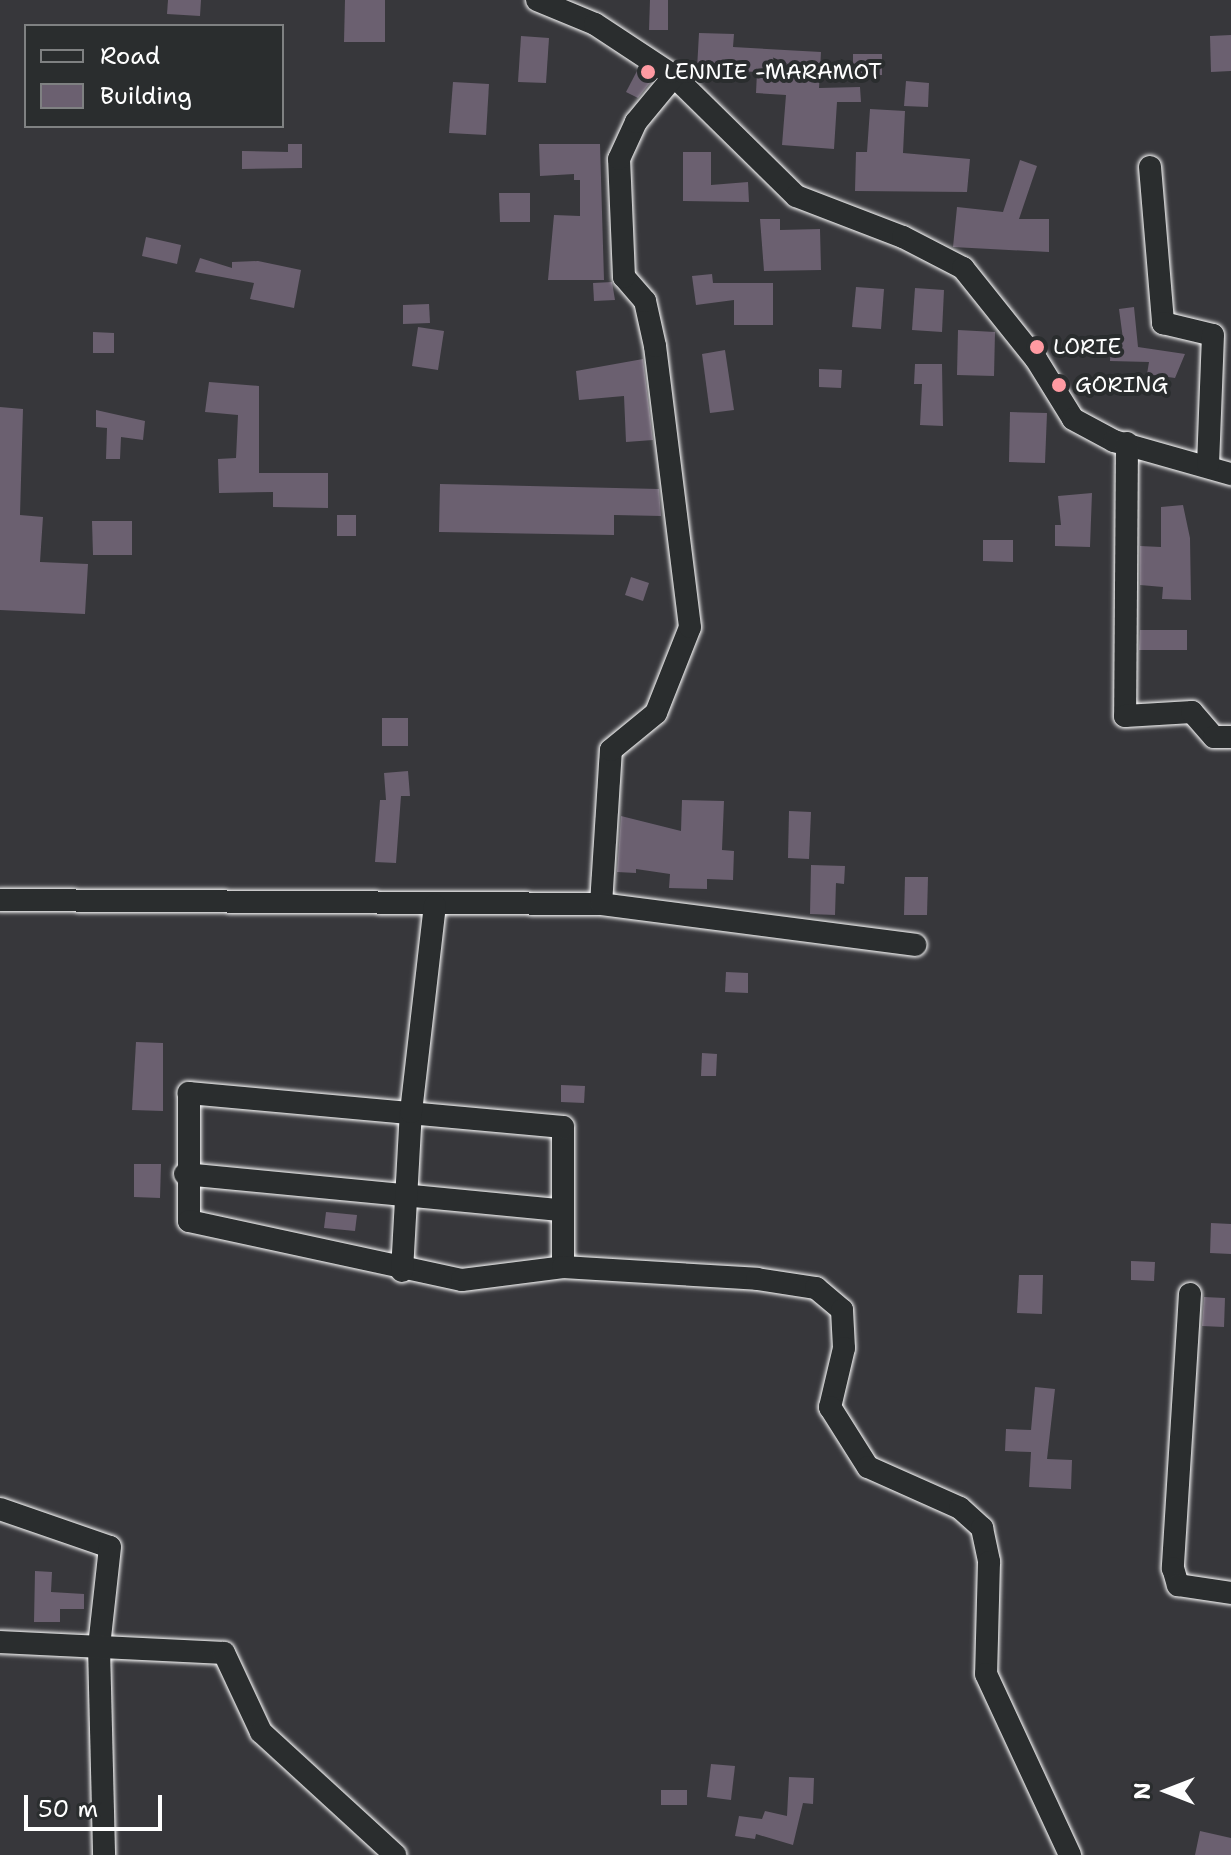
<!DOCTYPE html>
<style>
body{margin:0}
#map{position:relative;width:1231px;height:1855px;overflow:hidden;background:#37373b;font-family:"Shantell Sans",sans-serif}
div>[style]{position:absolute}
.building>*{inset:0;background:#6b6070}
.roads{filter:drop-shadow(0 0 2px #fff) drop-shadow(0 0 2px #fff)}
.minor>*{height:22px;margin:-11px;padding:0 11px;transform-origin:11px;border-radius:11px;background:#2a2d2e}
.dots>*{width:22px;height:22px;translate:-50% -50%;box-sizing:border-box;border:4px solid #2a2d2e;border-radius:50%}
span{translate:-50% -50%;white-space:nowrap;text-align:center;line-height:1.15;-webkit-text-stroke:8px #2a2d2e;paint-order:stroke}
.poi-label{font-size:22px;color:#fff}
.left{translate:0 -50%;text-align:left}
.legend{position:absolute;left:24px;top:24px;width:260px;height:104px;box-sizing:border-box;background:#2a2d2e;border:2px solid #7f8182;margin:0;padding:10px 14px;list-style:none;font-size:24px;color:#fff}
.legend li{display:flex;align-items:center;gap:16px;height:40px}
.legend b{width:40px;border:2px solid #7f8182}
.north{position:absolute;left:1127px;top:1751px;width:80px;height:80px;-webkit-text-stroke:6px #2a2d2e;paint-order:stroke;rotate:270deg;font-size:22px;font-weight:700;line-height:32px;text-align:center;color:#fff}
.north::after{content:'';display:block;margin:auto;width:28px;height:36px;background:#fff;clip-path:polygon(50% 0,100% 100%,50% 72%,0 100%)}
.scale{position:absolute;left:24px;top:1795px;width:138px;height:36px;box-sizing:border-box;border:4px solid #fff;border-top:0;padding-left:10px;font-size:24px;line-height:28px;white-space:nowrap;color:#fff;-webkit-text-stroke:6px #2a2d2e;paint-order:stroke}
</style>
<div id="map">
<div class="building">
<i style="clip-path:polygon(168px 0,201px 0,200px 16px,167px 14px)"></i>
<i style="clip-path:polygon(345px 0,385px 0,385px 42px,344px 42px)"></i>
<i style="clip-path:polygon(650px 0,668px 0,668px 30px,649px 30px)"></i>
<i style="clip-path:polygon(699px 33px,734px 34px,733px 47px,821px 52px,819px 88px,860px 87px,861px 102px,837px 102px,834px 149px,782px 145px,786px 95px,756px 93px,757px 72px,697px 69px)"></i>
<i style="clip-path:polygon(1231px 35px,1231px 71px,1211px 72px,1210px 36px)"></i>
<i style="clip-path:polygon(521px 36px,549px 38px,546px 83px,518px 82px)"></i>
<i style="clip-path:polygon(853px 54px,882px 54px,882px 75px,853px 75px)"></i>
<i style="clip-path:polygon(637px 71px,653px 79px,638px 98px,626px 92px)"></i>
<i style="clip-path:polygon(906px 81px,929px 83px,928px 107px,904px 106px)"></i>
<i style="clip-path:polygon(453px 82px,489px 84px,486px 135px,449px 133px)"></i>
<i style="clip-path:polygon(870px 109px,905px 111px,903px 153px,970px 159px,967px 192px,855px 191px,856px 152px,867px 152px)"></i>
<i style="clip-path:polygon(288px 144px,302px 144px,302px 168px,242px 169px,242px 151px,288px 152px)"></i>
<i style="clip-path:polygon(539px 144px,600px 144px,604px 280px,548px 280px,554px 215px,580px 216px,580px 180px,574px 180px,574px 174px,540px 176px)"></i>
<i style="clip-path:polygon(683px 152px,711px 152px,711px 185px,748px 182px,749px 202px,683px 201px)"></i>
<i style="clip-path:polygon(1020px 160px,1037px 166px,1019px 219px,1049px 219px,1049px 252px,953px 247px,957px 207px,1003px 212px)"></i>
<i style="clip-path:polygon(499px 193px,530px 193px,530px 222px,500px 222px)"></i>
<i style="clip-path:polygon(760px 219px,780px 219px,780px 230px,820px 229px,821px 270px,764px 271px)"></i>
<i style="clip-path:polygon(146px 237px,181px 245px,177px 264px,142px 256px)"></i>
<i style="clip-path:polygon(200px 258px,232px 268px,232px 262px,258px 261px,301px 270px,294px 308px,250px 299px,254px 283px,195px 272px)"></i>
<i style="clip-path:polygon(712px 274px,713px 283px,773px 283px,773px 325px,734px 325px,734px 300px,696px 305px,692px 276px)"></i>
<i style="clip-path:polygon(612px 282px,615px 300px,594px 301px,593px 283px)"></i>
<i style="clip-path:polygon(856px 287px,884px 289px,881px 329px,852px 327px)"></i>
<i style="clip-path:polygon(915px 288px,944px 290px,942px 332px,912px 330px)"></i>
<i style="clip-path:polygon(429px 304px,430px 323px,403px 324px,403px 305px)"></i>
<i style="clip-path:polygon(1134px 307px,1138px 347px,1185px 354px,1175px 378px,1147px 374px,1149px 362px,1110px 361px,1111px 339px,1123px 339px,1119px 309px)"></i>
<i style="clip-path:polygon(418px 327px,444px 331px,438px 370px,412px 366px)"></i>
<i style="clip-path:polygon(958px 330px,995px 332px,994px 376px,957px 375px)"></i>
<i style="clip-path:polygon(93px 332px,114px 333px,114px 353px,93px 353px)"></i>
<i style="clip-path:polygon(725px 350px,734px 410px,710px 413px,702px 354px)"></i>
<i style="clip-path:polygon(643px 359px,653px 440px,626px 442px,624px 396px,579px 400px,576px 371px)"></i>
<i style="clip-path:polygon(915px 364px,942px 364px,943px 426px,920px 425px,922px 384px,914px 384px)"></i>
<i style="clip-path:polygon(819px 369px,842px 370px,841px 388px,819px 387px)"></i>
<i style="clip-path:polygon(209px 382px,259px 386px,259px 473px,328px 473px,328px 508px,273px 507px,273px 492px,219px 493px,218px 459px,236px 458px,238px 415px,205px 412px)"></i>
<i style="clip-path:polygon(0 407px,23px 409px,20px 515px,43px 517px,40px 562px,88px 564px,85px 614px,0 610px)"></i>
<i style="clip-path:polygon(96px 410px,145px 421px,143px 440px,121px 437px,120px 459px,106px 459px,107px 428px,96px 427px)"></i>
<i style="clip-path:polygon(1010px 412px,1047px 413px,1045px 463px,1009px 462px)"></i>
<i style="clip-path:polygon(440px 484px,659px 489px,661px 516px,614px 515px,614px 535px,439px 532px)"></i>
<i style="clip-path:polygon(1092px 493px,1090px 547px,1055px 546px,1055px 525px,1061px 525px,1058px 496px)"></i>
<i style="clip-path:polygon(1183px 505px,1190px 538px,1191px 600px,1162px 599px,1163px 587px,1140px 585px,1140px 546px,1161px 547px,1161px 507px)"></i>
<i style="clip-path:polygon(337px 515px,356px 515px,356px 536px,337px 536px)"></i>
<i style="clip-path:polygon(92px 521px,132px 521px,132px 555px,93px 555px)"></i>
<i style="clip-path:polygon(983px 540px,1013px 540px,1013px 562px,983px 561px)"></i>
<i style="clip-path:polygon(631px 577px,649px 583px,643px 601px,625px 595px)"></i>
<i style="clip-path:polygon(1140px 630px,1187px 630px,1187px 650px,1139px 650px)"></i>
<i style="clip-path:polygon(382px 718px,408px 718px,408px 746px,382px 746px)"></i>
<i style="clip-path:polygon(408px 771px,410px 796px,401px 796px,396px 863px,375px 862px,380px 800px,386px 800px,384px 773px)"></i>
<i style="clip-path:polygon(682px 800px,724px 801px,722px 850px,734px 851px,733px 880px,707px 879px,707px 889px,669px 888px,670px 874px,636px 869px,636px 873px,617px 872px,621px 816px,681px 831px)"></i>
<i style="clip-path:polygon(789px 811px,811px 812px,809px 859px,788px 858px)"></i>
<i style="clip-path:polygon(811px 865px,845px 866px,844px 884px,836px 883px,835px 915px,810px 914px)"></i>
<i style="clip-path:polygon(905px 877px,928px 877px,927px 915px,904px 915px)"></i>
<i style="clip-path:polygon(726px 972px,748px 973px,748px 993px,725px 992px)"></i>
<i style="clip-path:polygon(136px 1042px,163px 1043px,163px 1111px,132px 1110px)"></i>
<i style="clip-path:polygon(702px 1053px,717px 1054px,716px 1076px,701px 1076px)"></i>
<i style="clip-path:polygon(561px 1085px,585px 1086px,584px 1103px,561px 1102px)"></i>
<i style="clip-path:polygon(134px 1164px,161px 1164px,160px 1198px,134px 1197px)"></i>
<i style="clip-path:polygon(326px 1212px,357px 1215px,355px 1231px,324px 1228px)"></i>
<i style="clip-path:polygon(1211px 1223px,1231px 1224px,1231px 1254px,1210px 1253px)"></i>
<i style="clip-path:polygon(1131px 1261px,1155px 1262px,1154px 1281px,1131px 1280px)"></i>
<i style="clip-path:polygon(1019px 1275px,1043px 1275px,1042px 1314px,1017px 1313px)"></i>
<i style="clip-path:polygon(1204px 1297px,1225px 1298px,1224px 1327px,1202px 1326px)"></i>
<i style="clip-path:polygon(1035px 1387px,1055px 1389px,1047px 1459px,1072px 1460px,1071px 1489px,1029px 1487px,1031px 1452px,1005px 1451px,1006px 1429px,1031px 1430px)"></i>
<i style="clip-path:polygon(35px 1571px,52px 1572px,51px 1592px,84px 1594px,84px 1609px,60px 1609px,60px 1622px,34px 1622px)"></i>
<i style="clip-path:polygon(711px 1764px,735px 1766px,731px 1800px,707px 1797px)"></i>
<i style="clip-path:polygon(789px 1777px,814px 1778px,813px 1804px,803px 1803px,793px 1845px,756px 1834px,755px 1839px,735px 1836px,739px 1816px,762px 1819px,765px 1811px,787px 1816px)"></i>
<i style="clip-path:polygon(661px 1790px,687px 1790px,687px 1805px,661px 1805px)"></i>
<i style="clip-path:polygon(1200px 1831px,1231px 1838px,1231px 1855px,1195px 1855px)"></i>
</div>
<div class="roads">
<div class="minor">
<i style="left:537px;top:0;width:63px;rotate:22.5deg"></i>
<i style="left:595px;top:24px;width:95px;rotate:33.4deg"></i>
<i style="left:674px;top:76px;width:171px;rotate:44.5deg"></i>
<i style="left:796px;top:196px;width:115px;rotate:21deg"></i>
<i style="left:903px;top:237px;width:68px;rotate:27.3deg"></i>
<i style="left:963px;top:268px;width:117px;rotate:51.3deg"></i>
<i style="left:1036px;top:359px;width:70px;rotate:58.3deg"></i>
<i style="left:1073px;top:419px;width:47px;rotate:28.2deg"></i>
<i style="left:1114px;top:441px;width:122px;rotate:15.8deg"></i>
<i style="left:1150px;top:167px;width:157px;rotate:85.2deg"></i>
<i style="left:1163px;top:323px;width:51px;rotate:13.5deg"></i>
<i style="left:1213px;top:335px;width:129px;rotate:92.2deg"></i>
<i style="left:1127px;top:443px;width:273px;rotate:90.4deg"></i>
<i style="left:1125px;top:716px;width:67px;rotate:-3.4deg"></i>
<i style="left:1192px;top:712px;width:33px;rotate:49deg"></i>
<i style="left:1214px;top:737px;width:17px"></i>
<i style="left:0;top:900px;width:601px;rotate:0.38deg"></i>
<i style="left:601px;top:904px;width:154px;rotate:-86.3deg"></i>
<i style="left:611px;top:750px;width:58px;rotate:-39.4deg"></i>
<i style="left:656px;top:713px;width:92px;rotate:-68.4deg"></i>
<i style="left:690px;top:627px;width:283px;rotate:-97.1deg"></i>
<i style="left:655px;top:346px;width:46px;rotate:-102.5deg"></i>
<i style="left:645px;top:301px;width:32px;rotate:-131deg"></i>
<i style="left:624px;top:277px;width:118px;rotate:-92.4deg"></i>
<i style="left:619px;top:159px;width:41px;rotate:-65.3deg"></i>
<i style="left:636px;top:122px;width:60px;rotate:-50.4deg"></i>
<i style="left:601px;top:904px;width:317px;rotate:7.4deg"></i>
<i style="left:185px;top:1174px;width:376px;rotate:5.5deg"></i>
<i style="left:563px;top:1267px;width:140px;rotate:-90deg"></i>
<i style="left:563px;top:1127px;width:376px;rotate:-174.8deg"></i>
<i style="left:189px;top:1093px;width:128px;rotate:90deg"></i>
<i style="left:189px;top:1221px;width:279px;rotate:12.2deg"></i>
<i style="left:462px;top:1280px;width:102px;rotate:-7.3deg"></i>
<i style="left:563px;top:1267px;width:194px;rotate:3.5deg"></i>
<i style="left:757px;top:1279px;width:60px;rotate:8.7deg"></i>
<i style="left:816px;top:1288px;width:34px;rotate:40deg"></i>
<i style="left:842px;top:1310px;width:38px;rotate:87deg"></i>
<i style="left:844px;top:1348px;width:61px;rotate:103.3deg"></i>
<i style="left:830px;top:1407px;width:71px;rotate:57.7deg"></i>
<i style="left:868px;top:1467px;width:101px;rotate:24deg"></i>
<i style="left:960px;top:1508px;width:30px;rotate:42deg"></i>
<i style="left:982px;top:1528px;width:35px;rotate:78deg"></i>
<i style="left:989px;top:1562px;width:112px;rotate:91.5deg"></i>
<i style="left:986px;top:1674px;width:200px;rotate:65.1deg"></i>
<i style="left:402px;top:1271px;width:159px;rotate:-86.8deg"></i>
<i style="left:411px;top:1112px;width:208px;rotate:-83.4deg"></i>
<i style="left:1190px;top:1294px;width:275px;rotate:93.6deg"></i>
<i style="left:1173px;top:1568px;width:18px;rotate:74deg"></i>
<i style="left:1178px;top:1585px;width:54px;rotate:8.6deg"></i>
<i style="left:0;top:1509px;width:116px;rotate:19.1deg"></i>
<i style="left:110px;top:1547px;width:101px;rotate:96.3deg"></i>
<i style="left:99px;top:1647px;width:208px;rotate:88.6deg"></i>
<i style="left:0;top:1642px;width:224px;rotate:2.8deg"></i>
<i style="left:224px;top:1653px;width:87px;rotate:64.9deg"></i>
<i style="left:261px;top:1732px;width:182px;rotate:42.5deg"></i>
</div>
</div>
<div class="dots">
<i style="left:648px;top:72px;background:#ff9aa2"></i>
<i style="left:1037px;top:347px;background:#ff9aa2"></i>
<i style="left:1059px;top:385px;background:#ff9aa2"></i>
</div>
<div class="poi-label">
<span class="left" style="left:664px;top:72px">LENNIE -MARAMOT</span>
<span class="left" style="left:1053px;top:347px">LORIE</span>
<span class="left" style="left:1075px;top:385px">GORING</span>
</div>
<ul class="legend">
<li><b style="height:10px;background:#2a2d2e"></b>Road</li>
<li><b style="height:22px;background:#6b6070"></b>Building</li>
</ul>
<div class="north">N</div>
<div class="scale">50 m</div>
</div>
